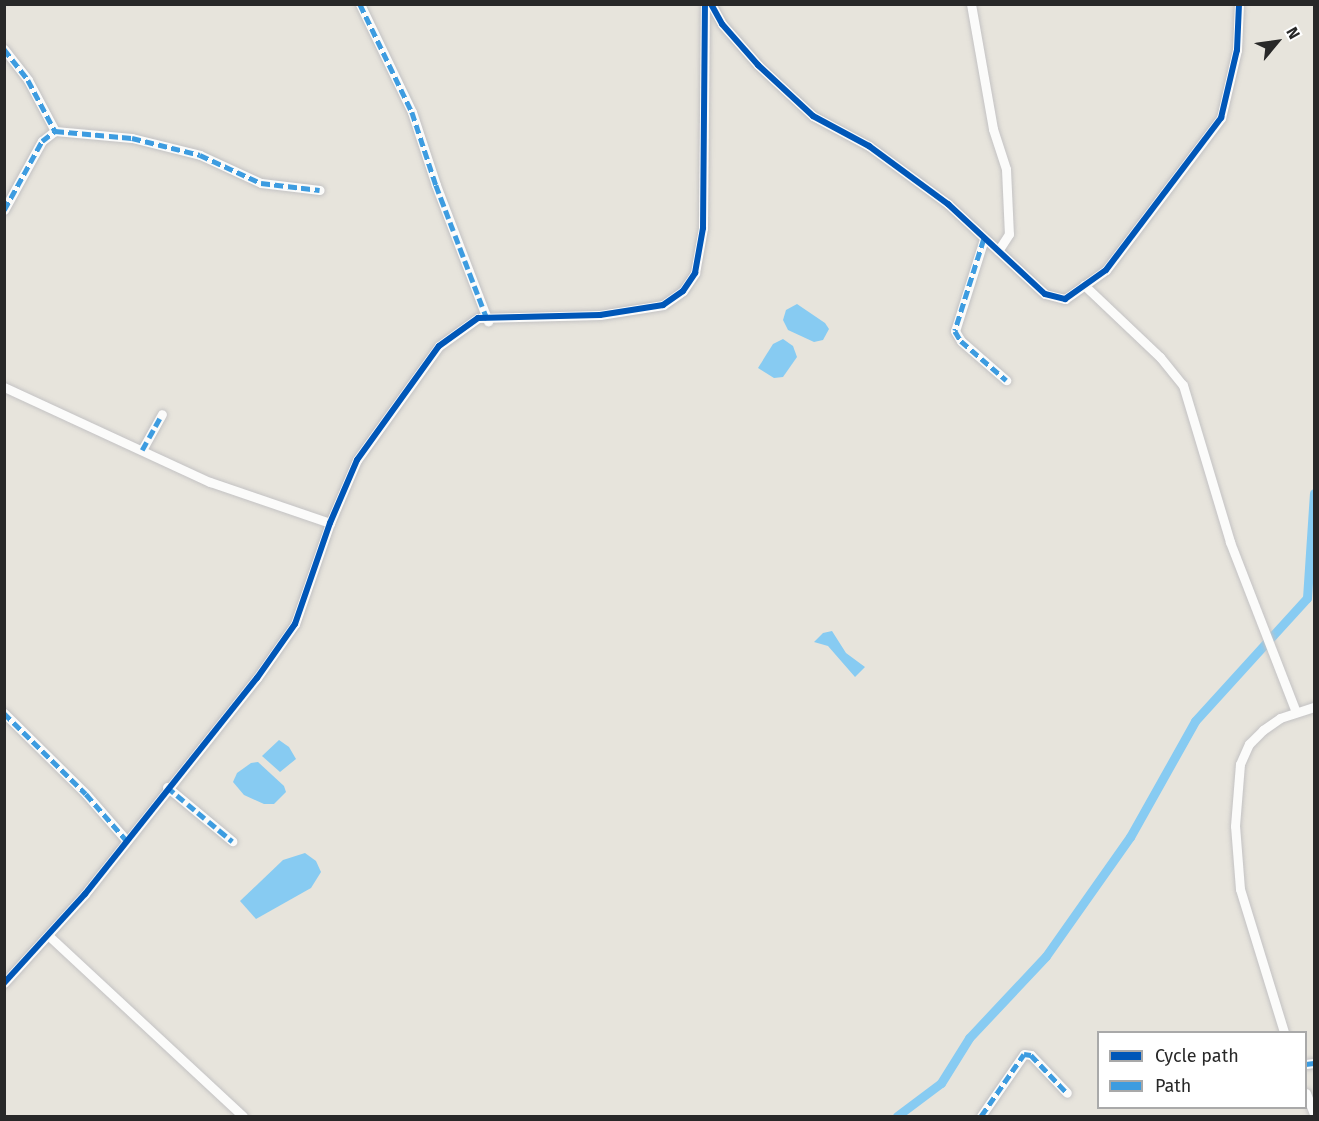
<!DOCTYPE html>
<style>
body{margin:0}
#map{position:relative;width:1319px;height:1121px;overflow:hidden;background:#e7e4dc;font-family:"Fira Sans",sans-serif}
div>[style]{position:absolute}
.water>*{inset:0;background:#87cbf2}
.canal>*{height:9px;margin:-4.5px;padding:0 4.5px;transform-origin:4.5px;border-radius:4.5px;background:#87cbf2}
.roads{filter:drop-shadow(0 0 2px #c3c2c3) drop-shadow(0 0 2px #c3c2c3)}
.street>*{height:9px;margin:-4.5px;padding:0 4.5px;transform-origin:4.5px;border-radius:4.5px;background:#fbfbfa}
.quiet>*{height:4.5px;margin-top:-2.25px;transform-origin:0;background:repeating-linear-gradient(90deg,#3d9ce0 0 9px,transparent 0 13.5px)}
.cycleway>*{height:6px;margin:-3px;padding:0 3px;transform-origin:3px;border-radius:3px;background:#0057b8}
span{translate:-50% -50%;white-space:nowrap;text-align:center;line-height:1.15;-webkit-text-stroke:6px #fff;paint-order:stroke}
.frame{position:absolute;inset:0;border:6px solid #282828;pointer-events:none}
.legend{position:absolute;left:1097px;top:1031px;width:210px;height:78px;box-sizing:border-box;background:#fff;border:2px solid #a9a9a9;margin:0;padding:8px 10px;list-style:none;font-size:18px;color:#282828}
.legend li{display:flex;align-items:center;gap:12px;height:30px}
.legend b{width:30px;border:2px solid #a9a9a9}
.north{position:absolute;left:1247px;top:12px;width:60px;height:60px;-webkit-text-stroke:4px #fff;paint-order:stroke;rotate:61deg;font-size:16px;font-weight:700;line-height:24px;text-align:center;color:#282828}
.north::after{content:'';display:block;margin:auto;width:21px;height:27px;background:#282828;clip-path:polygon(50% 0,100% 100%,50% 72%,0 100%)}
</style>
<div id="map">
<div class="water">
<i style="clip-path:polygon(797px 304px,825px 323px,829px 329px,823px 340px,814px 342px,788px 330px,783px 320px,786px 310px)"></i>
<i style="clip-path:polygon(783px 339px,793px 346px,797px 357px,783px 377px,774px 378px,758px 368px,773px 344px)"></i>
<i style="clip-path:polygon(832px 631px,846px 653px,865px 667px,855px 677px,828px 646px,814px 642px,823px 633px)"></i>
<i style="clip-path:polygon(279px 740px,289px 747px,296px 759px,280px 772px,262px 756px)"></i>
<i style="clip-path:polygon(258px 762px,284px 786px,286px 792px,274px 804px,264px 804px,244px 795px,233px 782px,237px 773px,251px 763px)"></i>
<i style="clip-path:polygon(305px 853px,316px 861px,321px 872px,311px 888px,256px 919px,240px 901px,283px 860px)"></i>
</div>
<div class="canal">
<i style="left:897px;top:1116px;width:55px;rotate:-36.9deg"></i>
<i style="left:941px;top:1083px;width:53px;rotate:-58.1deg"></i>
<i style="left:969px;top:1038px;width:112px;rotate:-46.8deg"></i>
<i style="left:1046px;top:956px;width:146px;rotate:-54.8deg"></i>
<i style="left:1130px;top:837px;width:133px;rotate:-60.7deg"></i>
<i style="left:1195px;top:721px;width:166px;rotate:-47.7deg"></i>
<i style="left:1307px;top:598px;width:105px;rotate:-86.2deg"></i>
</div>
<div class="roads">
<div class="street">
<i style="left:360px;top:4px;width:120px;rotate:64.3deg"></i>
<i style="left:412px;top:112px;width:77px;rotate:71.8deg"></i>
<i style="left:436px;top:185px;width:146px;rotate:69.1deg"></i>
<i style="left:711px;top:4px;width:23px;rotate:61deg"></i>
<i style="left:722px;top:24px;width:55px;rotate:48.7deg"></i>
<i style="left:758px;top:65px;width:75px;rotate:42.8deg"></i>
<i style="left:813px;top:116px;width:64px;rotate:28.2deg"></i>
<i style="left:869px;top:146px;width:98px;rotate:36.3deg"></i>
<i style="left:948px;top:204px;width:132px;rotate:42.9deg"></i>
<i style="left:1045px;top:294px;width:21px;rotate:14deg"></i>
<i style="left:1065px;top:299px;width:50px;rotate:-35.3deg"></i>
<i style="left:1106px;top:270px;width:191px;rotate:-52.9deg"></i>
<i style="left:1221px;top:118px;width:70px;rotate:-76.8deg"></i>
<i style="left:1237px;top:50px;width:46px;rotate:-87.5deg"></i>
<i style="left:971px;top:4px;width:127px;rotate:80deg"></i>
<i style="left:993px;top:129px;width:42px;rotate:72deg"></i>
<i style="left:1006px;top:169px;width:65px;rotate:87.4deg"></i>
<i style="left:1009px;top:234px;width:20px;rotate:123deg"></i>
<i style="left:4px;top:49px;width:39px;rotate:52deg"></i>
<i style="left:28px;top:80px;width:58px;rotate:62.1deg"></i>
<i style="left:4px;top:210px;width:79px;rotate:-61.2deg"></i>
<i style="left:42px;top:141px;width:16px;rotate:-38deg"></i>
<i style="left:55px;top:131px;width:77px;rotate:5.2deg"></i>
<i style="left:132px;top:138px;width:70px;rotate:14deg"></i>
<i style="left:200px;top:155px;width:67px;rotate:24.7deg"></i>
<i style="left:261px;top:183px;width:59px;rotate:6.8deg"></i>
<i style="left:984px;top:239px;width:96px;rotate:107.5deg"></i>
<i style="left:955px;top:331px;width:12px;rotate:59deg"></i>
<i style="left:961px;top:341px;width:60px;rotate:40.9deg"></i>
<i style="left:1084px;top:285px;width:105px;rotate:43.5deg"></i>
<i style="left:1160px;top:357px;width:36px;rotate:51deg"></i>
<i style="left:1183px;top:385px;width:164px;rotate:73.3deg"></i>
<i style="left:1230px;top:542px;width:182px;rotate:68.8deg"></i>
<i style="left:4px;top:387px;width:227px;rotate:24.8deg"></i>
<i style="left:210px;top:482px;width:127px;rotate:18.9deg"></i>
<i style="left:142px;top:450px;width:41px;rotate:-60.9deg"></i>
<i style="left:4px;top:713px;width:115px;rotate:44.6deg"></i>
<i style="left:86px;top:794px;width:62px;rotate:48.9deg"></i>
<i style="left:167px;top:787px;width:85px;rotate:39.7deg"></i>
<i style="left:49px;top:936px;width:265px;rotate:42.9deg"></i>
<i style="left:4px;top:983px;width:120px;rotate:-47.7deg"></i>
<i style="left:85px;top:894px;width:276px;rotate:-51.5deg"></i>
<i style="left:257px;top:678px;width:66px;rotate:-54.9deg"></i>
<i style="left:295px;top:624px;width:107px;rotate:-70.9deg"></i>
<i style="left:330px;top:523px;width:69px;rotate:-66.8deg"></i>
<i style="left:357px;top:460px;width:140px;rotate:-54.3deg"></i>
<i style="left:439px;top:346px;width:48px;rotate:-35.7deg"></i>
<i style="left:478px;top:318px;width:122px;rotate:-1.4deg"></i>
<i style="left:600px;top:315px;width:64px;rotate:-9deg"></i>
<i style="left:663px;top:305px;width:24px;rotate:-35deg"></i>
<i style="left:683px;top:291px;width:22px;rotate:-56deg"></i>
<i style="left:695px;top:273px;width:46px;rotate:-79.9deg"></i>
<i style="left:703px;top:228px;width:224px;rotate:-89.5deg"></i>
<i style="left:1284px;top:1032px;width:150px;rotate:-107.1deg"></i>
<i style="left:1240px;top:889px;width:63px;rotate:-94.5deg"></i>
<i style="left:1235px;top:826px;width:62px;rotate:-85.4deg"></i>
<i style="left:1240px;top:764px;width:22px;rotate:-66deg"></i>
<i style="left:1249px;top:744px;width:20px;rotate:-45deg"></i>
<i style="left:1263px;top:730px;width:21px;rotate:-35deg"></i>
<i style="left:1280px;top:718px;width:36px;rotate:-18deg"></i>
<i style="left:1306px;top:1064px;width:8px;rotate:-7deg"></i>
<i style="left:1306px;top:1093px;width:22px;rotate:69deg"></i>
<i style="left:981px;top:1116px;width:75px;rotate:-55.3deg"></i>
<i style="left:1024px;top:1054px;width:7px;rotate:8deg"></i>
<i style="left:1031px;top:1055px;width:52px;rotate:46.5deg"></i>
</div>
</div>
<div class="quiet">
<i style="left:360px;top:4px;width:120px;rotate:64.3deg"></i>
<i style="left:412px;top:112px;width:77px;rotate:71.8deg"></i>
<i style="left:436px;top:185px;width:146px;rotate:69.1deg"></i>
<i style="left:4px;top:49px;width:39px;rotate:52deg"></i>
<i style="left:28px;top:80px;width:58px;rotate:62.1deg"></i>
<i style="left:4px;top:210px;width:79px;rotate:-61.2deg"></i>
<i style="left:42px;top:141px;width:16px;rotate:-38deg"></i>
<i style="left:55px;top:131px;width:77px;rotate:5.2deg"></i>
<i style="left:132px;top:138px;width:70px;rotate:14deg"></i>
<i style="left:200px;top:155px;width:67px;rotate:24.7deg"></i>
<i style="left:261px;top:183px;width:59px;rotate:6.8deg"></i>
<i style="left:984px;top:239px;width:96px;rotate:107.5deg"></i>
<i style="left:955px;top:331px;width:12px;rotate:59deg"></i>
<i style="left:961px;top:341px;width:60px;rotate:40.9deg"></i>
<i style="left:142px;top:450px;width:41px;rotate:-60.9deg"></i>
<i style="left:4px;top:713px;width:115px;rotate:44.6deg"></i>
<i style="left:86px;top:794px;width:62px;rotate:48.9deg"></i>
<i style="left:167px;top:787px;width:85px;rotate:39.7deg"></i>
<i style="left:1306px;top:1064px;width:8px;rotate:-7deg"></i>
<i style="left:981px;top:1116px;width:75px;rotate:-55.3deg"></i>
<i style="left:1024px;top:1054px;width:7px;rotate:8deg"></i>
<i style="left:1031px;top:1055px;width:52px;rotate:46.5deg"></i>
</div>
<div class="cycleway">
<i style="left:711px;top:4px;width:23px;rotate:61deg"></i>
<i style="left:722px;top:24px;width:55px;rotate:48.7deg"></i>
<i style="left:758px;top:65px;width:75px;rotate:42.8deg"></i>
<i style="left:813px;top:116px;width:64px;rotate:28.2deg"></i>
<i style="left:869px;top:146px;width:98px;rotate:36.3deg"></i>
<i style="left:948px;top:204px;width:132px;rotate:42.9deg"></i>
<i style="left:1045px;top:294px;width:21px;rotate:14deg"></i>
<i style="left:1065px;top:299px;width:50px;rotate:-35.3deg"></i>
<i style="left:1106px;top:270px;width:191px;rotate:-52.9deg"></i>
<i style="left:1221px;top:118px;width:70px;rotate:-76.8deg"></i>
<i style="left:1237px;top:50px;width:46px;rotate:-87.5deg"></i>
<i style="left:4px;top:983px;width:120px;rotate:-47.7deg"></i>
<i style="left:85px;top:894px;width:276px;rotate:-51.5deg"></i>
<i style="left:257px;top:678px;width:66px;rotate:-54.9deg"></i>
<i style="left:295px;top:624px;width:107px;rotate:-70.9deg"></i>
<i style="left:330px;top:523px;width:69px;rotate:-66.8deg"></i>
<i style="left:357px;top:460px;width:140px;rotate:-54.3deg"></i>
<i style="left:439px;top:346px;width:48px;rotate:-35.7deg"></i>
<i style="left:478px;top:318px;width:122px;rotate:-1.4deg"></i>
<i style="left:600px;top:315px;width:64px;rotate:-9deg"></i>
<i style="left:663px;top:305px;width:24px;rotate:-35deg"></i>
<i style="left:683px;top:291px;width:22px;rotate:-56deg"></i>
<i style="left:695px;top:273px;width:46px;rotate:-79.9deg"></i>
<i style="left:703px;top:228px;width:224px;rotate:-89.5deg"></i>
</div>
<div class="frame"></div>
<ul class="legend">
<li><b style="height:8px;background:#0057b8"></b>Cycle path</li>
<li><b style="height:8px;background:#3d9ce0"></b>Path</li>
</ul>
<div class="north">N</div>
</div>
